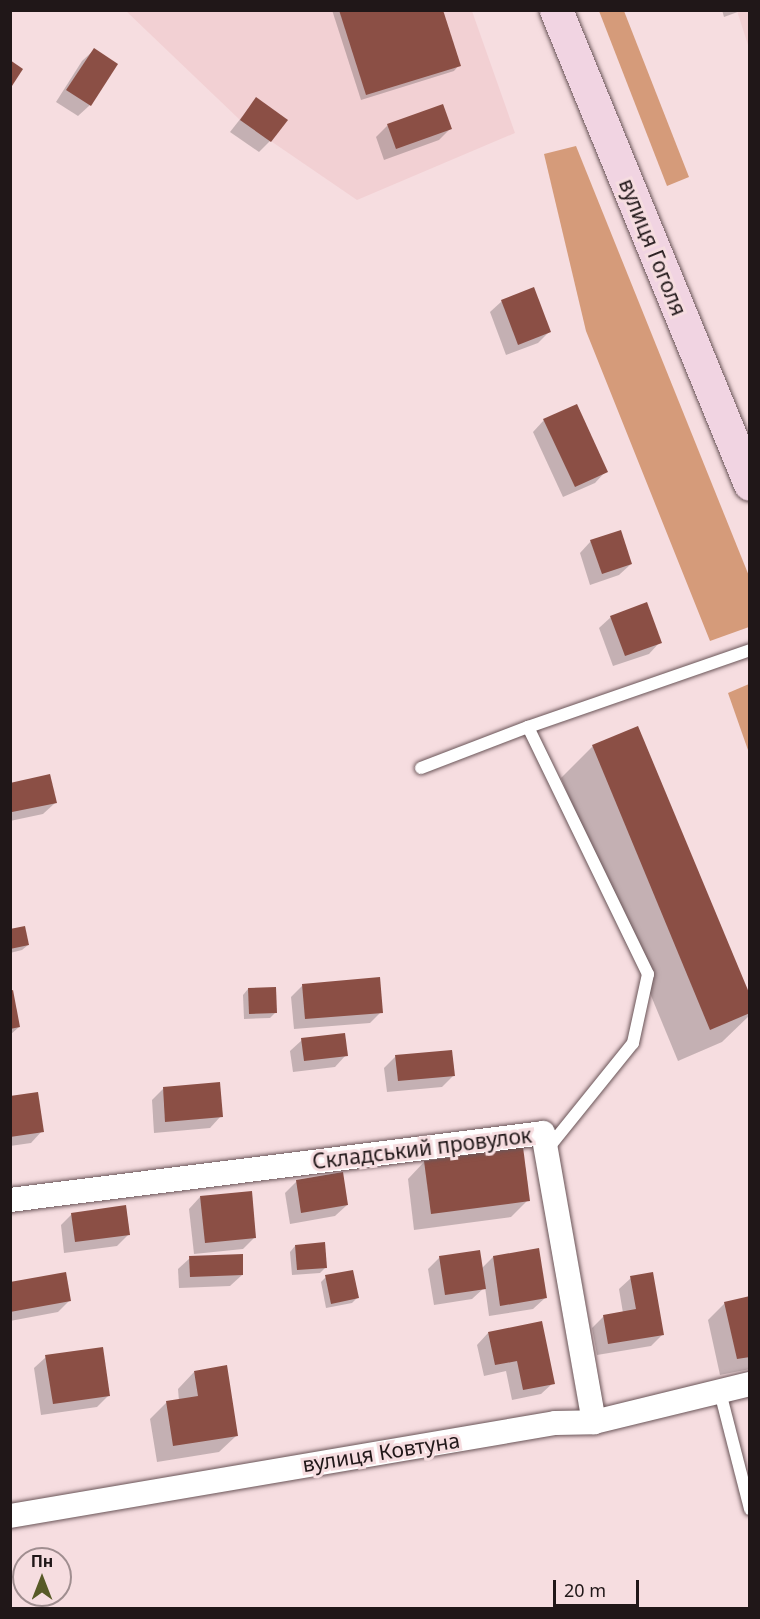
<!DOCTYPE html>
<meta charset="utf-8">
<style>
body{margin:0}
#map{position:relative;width:760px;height:1619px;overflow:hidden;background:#f6dde0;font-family:"Noto Sans",sans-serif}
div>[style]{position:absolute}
.built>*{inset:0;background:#f2d0d3}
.forest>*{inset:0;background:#d59b7a}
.shadow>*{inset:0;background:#0003}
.building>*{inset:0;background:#8b4f45}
.roads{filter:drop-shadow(0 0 2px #6a5558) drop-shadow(0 0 2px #6a5558)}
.lane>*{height:12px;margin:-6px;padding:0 6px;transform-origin:6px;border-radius:6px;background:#fff}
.street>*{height:24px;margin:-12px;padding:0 12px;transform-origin:12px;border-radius:12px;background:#fff}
.secondary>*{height:33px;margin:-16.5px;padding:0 16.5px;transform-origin:16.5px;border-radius:16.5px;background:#f1d4e2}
span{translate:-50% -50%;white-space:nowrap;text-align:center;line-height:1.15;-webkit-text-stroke:6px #f6dde0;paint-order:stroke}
.street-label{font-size:21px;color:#201718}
.frame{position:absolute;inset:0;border:12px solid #201718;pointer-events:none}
.north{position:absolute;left:12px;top:1547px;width:60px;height:60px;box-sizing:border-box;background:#f6dde0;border:2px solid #a08e90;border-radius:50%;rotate:0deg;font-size:16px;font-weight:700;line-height:24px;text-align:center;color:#201718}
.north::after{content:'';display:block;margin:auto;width:21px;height:27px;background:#585a27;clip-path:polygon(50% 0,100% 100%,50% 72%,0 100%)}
.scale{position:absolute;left:553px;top:1580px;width:86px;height:27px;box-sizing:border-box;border:3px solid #201718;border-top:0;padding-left:8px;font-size:18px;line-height:21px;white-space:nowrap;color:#201718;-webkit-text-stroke:4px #f6dde0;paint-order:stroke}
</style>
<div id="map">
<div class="built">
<i style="clip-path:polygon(126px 11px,472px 11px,515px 133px,357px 200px,240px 120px)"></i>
<i style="clip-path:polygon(737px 11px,749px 11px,749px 48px)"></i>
</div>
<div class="forest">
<i style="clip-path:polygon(599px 11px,624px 11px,689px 177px,667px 186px)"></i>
<i style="clip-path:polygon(576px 146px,749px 576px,749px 627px,710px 641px,586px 331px,544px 154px)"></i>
<i style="clip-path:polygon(749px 684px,749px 753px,728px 693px)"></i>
</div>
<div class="shadow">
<i style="clip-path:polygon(332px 10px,442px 10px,459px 65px,454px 71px,361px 100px)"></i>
<i style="clip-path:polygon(722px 10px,743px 10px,724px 17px)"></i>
<i style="clip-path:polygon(94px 50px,90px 105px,78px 116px,56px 102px,82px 61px)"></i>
<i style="clip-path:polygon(256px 99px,270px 141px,259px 152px,230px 132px)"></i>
<i style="clip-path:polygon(388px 125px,450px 129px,439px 140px,384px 160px,376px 137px)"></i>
<i style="clip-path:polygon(502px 301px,549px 332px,538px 343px,506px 355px,490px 312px)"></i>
<i style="clip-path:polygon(544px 420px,606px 471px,595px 483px,563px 497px,533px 432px)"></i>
<i style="clip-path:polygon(591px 541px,631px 564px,619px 575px,590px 585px,580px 553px)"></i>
<i style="clip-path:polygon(611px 617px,660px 642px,649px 654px,613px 666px,599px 628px)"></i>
<i style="clip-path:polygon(593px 746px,750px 999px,750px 1015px,722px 1042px,678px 1061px,561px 778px)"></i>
<i style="clip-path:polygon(10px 784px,55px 803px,43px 814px,10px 821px)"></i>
<i style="clip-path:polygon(10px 930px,28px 945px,22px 950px,10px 953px)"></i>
<i style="clip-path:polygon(303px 985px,381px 1012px,370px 1023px,294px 1029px,291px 997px)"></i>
<i style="clip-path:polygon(248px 989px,276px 1012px,270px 1018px,244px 1019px,243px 995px)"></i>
<i style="clip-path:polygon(10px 992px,19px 1027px,10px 1035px)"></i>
<i style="clip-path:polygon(302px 1040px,346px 1055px,335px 1067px,293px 1072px,290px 1051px)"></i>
<i style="clip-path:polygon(396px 1056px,453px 1076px,442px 1087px,387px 1092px,384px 1068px)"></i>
<i style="clip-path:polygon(163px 1089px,221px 1116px,210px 1128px,154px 1133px,152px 1100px)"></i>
<i style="clip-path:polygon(10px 1098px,42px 1131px,31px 1143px,10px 1146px)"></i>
<i style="clip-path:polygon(424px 1162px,528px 1200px,511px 1217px,414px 1230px,408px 1179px)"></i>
<i style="clip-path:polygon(297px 1181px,347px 1205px,335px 1216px,290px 1224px,285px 1193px)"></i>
<i style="clip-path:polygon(200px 1197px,255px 1237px,243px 1249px,194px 1254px,189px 1209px)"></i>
<i style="clip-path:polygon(72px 1214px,129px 1234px,117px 1246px,64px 1253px,61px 1225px)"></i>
<i style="clip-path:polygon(295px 1246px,326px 1267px,320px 1273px,292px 1275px,290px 1252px)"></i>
<i style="clip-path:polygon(440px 1257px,481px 1269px,493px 1257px,545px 1298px,533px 1309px,489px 1316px,485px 1287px,472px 1299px,434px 1305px,428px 1269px)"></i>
<i style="clip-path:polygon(190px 1258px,242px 1275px,230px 1286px,179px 1288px,178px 1269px)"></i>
<i style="clip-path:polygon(326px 1277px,357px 1298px,352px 1303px,326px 1308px,321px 1282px)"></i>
<i style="clip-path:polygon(631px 1278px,662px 1335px,651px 1346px,597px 1355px,592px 1328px,604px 1316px,623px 1313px,619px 1289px)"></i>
<i style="clip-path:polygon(10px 1284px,70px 1300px,58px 1312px,10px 1321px)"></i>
<i style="clip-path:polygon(750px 1298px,750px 1369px,720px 1375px,708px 1320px,725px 1303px)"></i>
<i style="clip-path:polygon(488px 1333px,553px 1383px,541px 1394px,512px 1400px,506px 1371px,484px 1376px,477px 1345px)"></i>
<i style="clip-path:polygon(46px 1357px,109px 1395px,97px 1407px,41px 1415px,34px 1368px)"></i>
<i style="clip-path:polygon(194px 1372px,236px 1436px,219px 1452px,157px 1462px,150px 1419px,167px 1402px,179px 1401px,178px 1389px)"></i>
</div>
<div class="building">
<i style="clip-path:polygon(339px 10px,443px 10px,461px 66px,366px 95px)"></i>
<i style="clip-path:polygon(94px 48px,118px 64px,91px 106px,66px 90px)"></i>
<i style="clip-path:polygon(10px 60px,23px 69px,10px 89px)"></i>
<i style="clip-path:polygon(256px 97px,288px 120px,271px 142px,240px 120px)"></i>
<i style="clip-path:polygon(443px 104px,452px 129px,396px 149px,387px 124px)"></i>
<i style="clip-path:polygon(534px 287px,551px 332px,518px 345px,501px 300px)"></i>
<i style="clip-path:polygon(577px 404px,608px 472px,575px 487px,543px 419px)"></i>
<i style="clip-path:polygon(621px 530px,632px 564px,602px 574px,590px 540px)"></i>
<i style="clip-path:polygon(647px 602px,662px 643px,625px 656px,610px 616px)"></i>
<i style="clip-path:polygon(638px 726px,750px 995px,750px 1013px,710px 1030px,592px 745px)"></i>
<i style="clip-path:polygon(50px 774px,57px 803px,12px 812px,10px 783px)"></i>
<i style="clip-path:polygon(25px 926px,29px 945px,10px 949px,10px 929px)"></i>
<i style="clip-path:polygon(380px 977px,383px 1013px,305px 1019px,302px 984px)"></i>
<i style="clip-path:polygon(276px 987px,277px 1013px,249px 1014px,248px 988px)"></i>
<i style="clip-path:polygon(13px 990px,20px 1027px,10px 1029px,10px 991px)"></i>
<i style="clip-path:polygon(345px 1033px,348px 1056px,304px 1061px,301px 1038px)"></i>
<i style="clip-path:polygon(452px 1050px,455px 1076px,398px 1081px,395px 1055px)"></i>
<i style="clip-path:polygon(220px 1082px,223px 1117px,165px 1122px,163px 1087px)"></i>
<i style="clip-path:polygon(38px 1092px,44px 1132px,10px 1137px,10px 1096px)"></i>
<i style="clip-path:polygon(523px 1147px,530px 1201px,431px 1214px,424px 1161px)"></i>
<i style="clip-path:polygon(343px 1172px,348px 1205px,301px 1213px,296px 1180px)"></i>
<i style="clip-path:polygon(252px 1191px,256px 1238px,205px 1243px,200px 1196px)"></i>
<i style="clip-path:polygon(126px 1205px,130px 1235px,75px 1242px,71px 1213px)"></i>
<i style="clip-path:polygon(325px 1242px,327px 1268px,297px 1270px,295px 1245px)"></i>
<i style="clip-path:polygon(539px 1248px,547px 1298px,500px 1306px,493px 1256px)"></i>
<i style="clip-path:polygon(480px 1250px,486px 1289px,445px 1295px,439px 1256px)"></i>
<i style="clip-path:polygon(243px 1254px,243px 1275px,190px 1277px,189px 1256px)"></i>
<i style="clip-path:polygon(353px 1270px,359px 1298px,331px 1304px,325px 1275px)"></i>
<i style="clip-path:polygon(66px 1272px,71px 1301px,10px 1312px,10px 1282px)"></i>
<i style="clip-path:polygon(653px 1272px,664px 1335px,608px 1344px,603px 1315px,636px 1309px,630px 1276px)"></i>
<i style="clip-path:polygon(750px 1296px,750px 1357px,737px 1359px,724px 1302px)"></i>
<i style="clip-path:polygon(542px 1321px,555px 1384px,523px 1390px,517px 1361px,495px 1365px,488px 1332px)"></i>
<i style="clip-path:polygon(103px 1347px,110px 1396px,53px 1404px,45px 1355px)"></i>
<i style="clip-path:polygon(227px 1365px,238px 1436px,173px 1446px,166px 1401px,198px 1396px,194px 1371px)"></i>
</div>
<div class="roads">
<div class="lane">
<i style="left:528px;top:727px;width:275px;rotate:64.1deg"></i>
<i style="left:648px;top:974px;width:71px;rotate:102.3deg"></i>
<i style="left:633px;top:1043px;width:139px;rotate:128.9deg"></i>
<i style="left:421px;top:768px;width:115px;rotate:-21deg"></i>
<i style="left:528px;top:727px;width:235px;rotate:-19.1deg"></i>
<i style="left:720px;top:1392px;width:121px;rotate:75.6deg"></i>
</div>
<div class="street">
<i style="left:10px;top:1200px;width:537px;rotate:-7.16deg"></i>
<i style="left:543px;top:1133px;width:293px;rotate:80deg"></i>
<i style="left:10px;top:1516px;width:553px;rotate:-9.68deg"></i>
<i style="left:555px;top:1423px;width:39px;rotate:-1deg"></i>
<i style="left:594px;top:1422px;width:161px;rotate:-13.7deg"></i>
</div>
<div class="secondary">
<i style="left:556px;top:10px;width:512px;rotate:67.74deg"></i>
</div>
</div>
<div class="street-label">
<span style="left:653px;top:247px;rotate:68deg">вулиця Гоголя</span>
<span style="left:422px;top:1148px;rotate:-7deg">Складський провулок</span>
<span style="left:381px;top:1452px;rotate:-9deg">вулиця Ковтуна</span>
</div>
<div class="frame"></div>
<div class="north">Пн</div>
<div class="scale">20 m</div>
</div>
